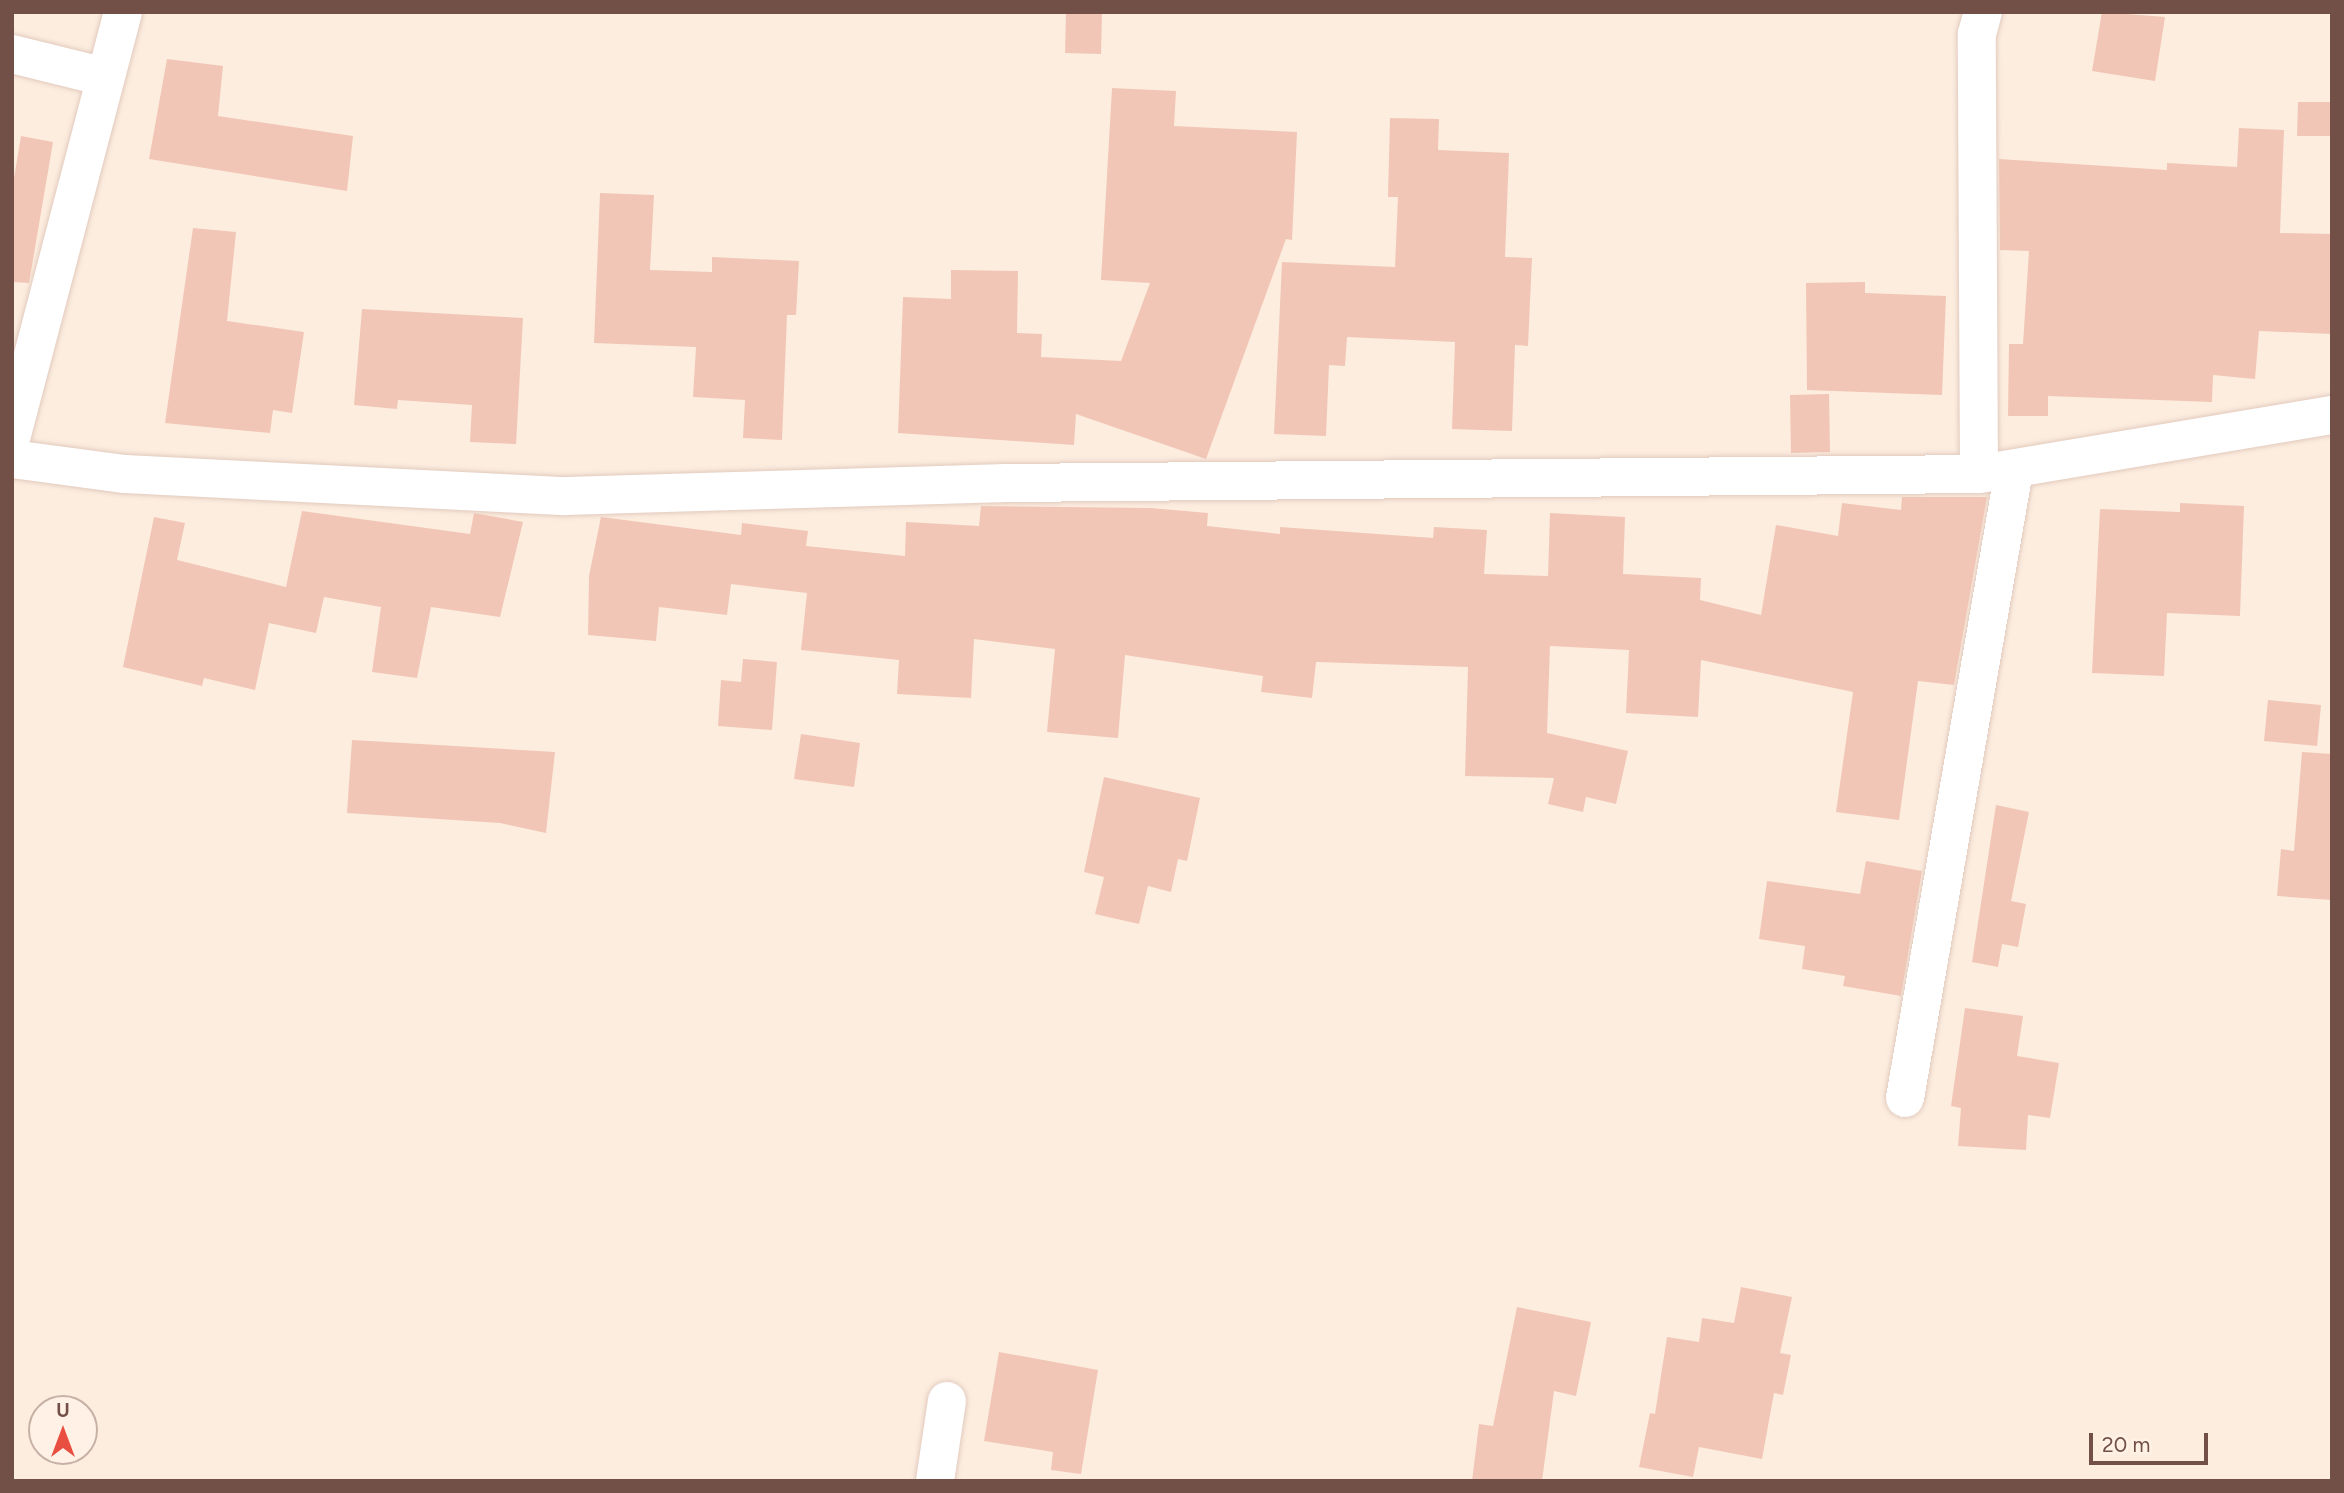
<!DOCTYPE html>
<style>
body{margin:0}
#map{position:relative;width:2344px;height:1493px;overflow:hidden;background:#fceddf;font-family:Figtree,sans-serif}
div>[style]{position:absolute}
.building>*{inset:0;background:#f2c6b6}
.roads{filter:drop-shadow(0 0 2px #e2cabe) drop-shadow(0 0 2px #e2cabe)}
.minor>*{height:38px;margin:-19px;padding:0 19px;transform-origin:19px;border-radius:19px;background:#fff}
span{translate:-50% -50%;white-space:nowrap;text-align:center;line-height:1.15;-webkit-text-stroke:5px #fff1e5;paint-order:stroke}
.frame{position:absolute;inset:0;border:14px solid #735047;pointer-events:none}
.north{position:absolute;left:28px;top:1395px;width:70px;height:70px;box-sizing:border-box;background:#fff1e5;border:2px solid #c7b1a6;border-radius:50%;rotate:0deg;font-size:19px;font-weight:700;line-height:28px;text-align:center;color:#735047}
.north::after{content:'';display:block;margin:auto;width:24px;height:32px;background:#e94f41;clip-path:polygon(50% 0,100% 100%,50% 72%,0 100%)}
.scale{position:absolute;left:2089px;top:1433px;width:119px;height:32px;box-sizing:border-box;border:4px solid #735047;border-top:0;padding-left:9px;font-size:21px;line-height:24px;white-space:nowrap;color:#735047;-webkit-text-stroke:5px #fff1e5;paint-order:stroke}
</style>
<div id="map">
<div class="building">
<i style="clip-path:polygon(1066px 12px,1102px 12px,1101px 54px,1065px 53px)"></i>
<i style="clip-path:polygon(2102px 12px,2165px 17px,2155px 81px,2092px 71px)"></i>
<i style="clip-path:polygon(167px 59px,223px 66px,218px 116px,353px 136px,347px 191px,149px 159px)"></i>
<i style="clip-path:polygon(1112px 88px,1176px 91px,1174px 126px,1297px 132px,1292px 240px,1286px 239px,1206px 459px,1076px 414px,1074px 445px,898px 433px,903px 297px,951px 299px,951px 270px,1018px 271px,1017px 333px,1042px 334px,1041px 357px,1121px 361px,1150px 283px,1101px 280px)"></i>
<i style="clip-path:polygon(2298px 102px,2332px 102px,2332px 136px,2297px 136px)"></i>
<i style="clip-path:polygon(1390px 118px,1439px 119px,1438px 150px,1509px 153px,1505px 257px,1532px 258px,1528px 346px,1515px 345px,1512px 431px,1452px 429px,1455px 342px,1347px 337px,1345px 366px,1329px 365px,1326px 436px,1274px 434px,1282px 262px,1395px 267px,1398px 197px,1388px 197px)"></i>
<i style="clip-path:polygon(2239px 128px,2284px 130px,2280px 233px,2332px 234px,2332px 334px,2259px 331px,2255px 379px,2213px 375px,2212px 402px,2048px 396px,2048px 416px,2008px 416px,2009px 344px,2023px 344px,2029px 251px,2000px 250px,1999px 159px,2167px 170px,2167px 163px,2237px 167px)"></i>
<i style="clip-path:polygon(21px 136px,53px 142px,29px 283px,12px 282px,12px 190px)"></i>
<i style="clip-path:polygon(600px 193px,654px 195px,650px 270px,712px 272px,712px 257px,799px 261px,796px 315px,787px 315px,782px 440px,743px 438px,745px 400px,693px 397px,696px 347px,594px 343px)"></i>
<i style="clip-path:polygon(193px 228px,236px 232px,227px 321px,304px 332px,292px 413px,273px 410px,270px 433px,165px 423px)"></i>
<i style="clip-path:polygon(1865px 282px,1865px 293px,1946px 296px,1942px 395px,1807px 390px,1806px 283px)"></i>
<i style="clip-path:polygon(362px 309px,523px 318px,516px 444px,470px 442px,472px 405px,398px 400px,397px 409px,354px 405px)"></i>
<i style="clip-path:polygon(1829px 394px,1830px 452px,1791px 453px,1790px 395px)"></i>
<i style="clip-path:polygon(1902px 497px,1987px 497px,1954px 685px,1918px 681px,1899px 820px,1836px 812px,1853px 692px,1701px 660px,1698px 717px,1626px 713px,1629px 650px,1550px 646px,1547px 733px,1628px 751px,1616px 804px,1586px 797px,1583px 812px,1548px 804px,1554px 778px,1465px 776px,1468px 667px,1316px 662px,1312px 698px,1261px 692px,1263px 676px,1125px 655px,1118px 738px,1047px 732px,1055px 649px,974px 639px,971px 698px,897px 694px,899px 660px,801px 650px,807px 593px,731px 584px,727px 615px,659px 607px,656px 641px,588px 635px,589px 576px,601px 517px,741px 535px,742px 523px,808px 531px,806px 546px,905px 556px,906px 522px,979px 526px,981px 506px,1151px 508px,1208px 513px,1207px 526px,1280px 534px,1280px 527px,1433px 538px,1434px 527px,1487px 530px,1484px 574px,1548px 576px,1550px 513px,1625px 517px,1623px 574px,1701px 578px,1700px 600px,1761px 615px,1776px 525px,1838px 536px,1842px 503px,1901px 510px)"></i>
<i style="clip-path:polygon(2180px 503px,2244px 506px,2240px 616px,2167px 613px,2164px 676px,2092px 673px,2100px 509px,2180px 512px)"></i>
<i style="clip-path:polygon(302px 511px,470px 534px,474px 513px,523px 522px,500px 617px,431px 607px,417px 678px,372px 672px,381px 607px,324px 597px,316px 633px,269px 623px,255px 690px,204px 678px,202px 686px,123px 667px,154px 517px,185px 523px,177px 560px,286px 587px)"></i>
<i style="clip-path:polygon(743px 659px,777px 662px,772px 730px,718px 726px,721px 680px,741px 682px)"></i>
<i style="clip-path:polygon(2268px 700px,2321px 705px,2317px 746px,2264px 741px)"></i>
<i style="clip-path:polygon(801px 734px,860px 743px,854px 787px,794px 779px)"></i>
<i style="clip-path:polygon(352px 740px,555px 752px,546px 833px,500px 823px,347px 813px)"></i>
<i style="clip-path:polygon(2302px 752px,2332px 754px,2332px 900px,2277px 896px,2281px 849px,2294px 851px)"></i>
<i style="clip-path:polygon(1104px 777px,1200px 798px,1187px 861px,1178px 859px,1171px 892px,1148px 886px,1139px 924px,1095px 914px,1104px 877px,1084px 872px)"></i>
<i style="clip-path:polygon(1996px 805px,2029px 812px,2011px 901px,2026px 904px,2018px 947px,2002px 944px,1998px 967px,1972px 962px)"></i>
<i style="clip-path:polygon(1866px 861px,1922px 871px,1901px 996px,1843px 986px,1845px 976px,1802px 969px,1805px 946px,1759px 939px,1767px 881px,1860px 894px)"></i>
<i style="clip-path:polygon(1965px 1008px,2023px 1016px,2017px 1056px,2059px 1063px,2050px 1118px,2028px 1115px,2026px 1150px,1958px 1146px,1961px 1108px,1951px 1106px)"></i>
<i style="clip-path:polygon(1741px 1287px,1792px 1297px,1780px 1353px,1791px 1355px,1783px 1395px,1774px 1393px,1762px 1459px,1699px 1447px,1693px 1477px,1639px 1467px,1650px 1413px,1655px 1414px,1667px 1337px,1699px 1342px,1702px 1318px,1734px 1323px)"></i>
<i style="clip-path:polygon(1517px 1307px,1591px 1322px,1576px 1396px,1554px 1391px,1542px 1481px,1472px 1481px,1479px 1424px,1493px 1426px)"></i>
<i style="clip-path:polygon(999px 1352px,1098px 1370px,1081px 1474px,1051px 1470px,1053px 1452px,984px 1441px)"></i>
</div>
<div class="roads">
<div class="minor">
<i style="left:12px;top:54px;width:96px;rotate:13.9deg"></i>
<i style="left:12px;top:435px;width:437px;rotate:-75.3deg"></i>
<i style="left:12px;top:459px;width:114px;rotate:7.6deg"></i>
<i style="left:125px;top:474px;width:441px;rotate:2.9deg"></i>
<i style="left:565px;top:496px;width:442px;rotate:-1.7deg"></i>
<i style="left:1007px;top:483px;width:972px;rotate:-0.53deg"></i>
<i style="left:1979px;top:474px;width:358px;rotate:-9.5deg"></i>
<i style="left:1979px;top:474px;width:440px;rotate:-90.3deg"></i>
<i style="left:1977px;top:34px;width:23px;rotate:-75deg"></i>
<i style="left:1905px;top:1098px;width:637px;rotate:-80.15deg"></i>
<i style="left:935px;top:1481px;width:81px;rotate:-81.5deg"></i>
</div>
</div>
<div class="frame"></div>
<div class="north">U</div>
<div class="scale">20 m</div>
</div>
